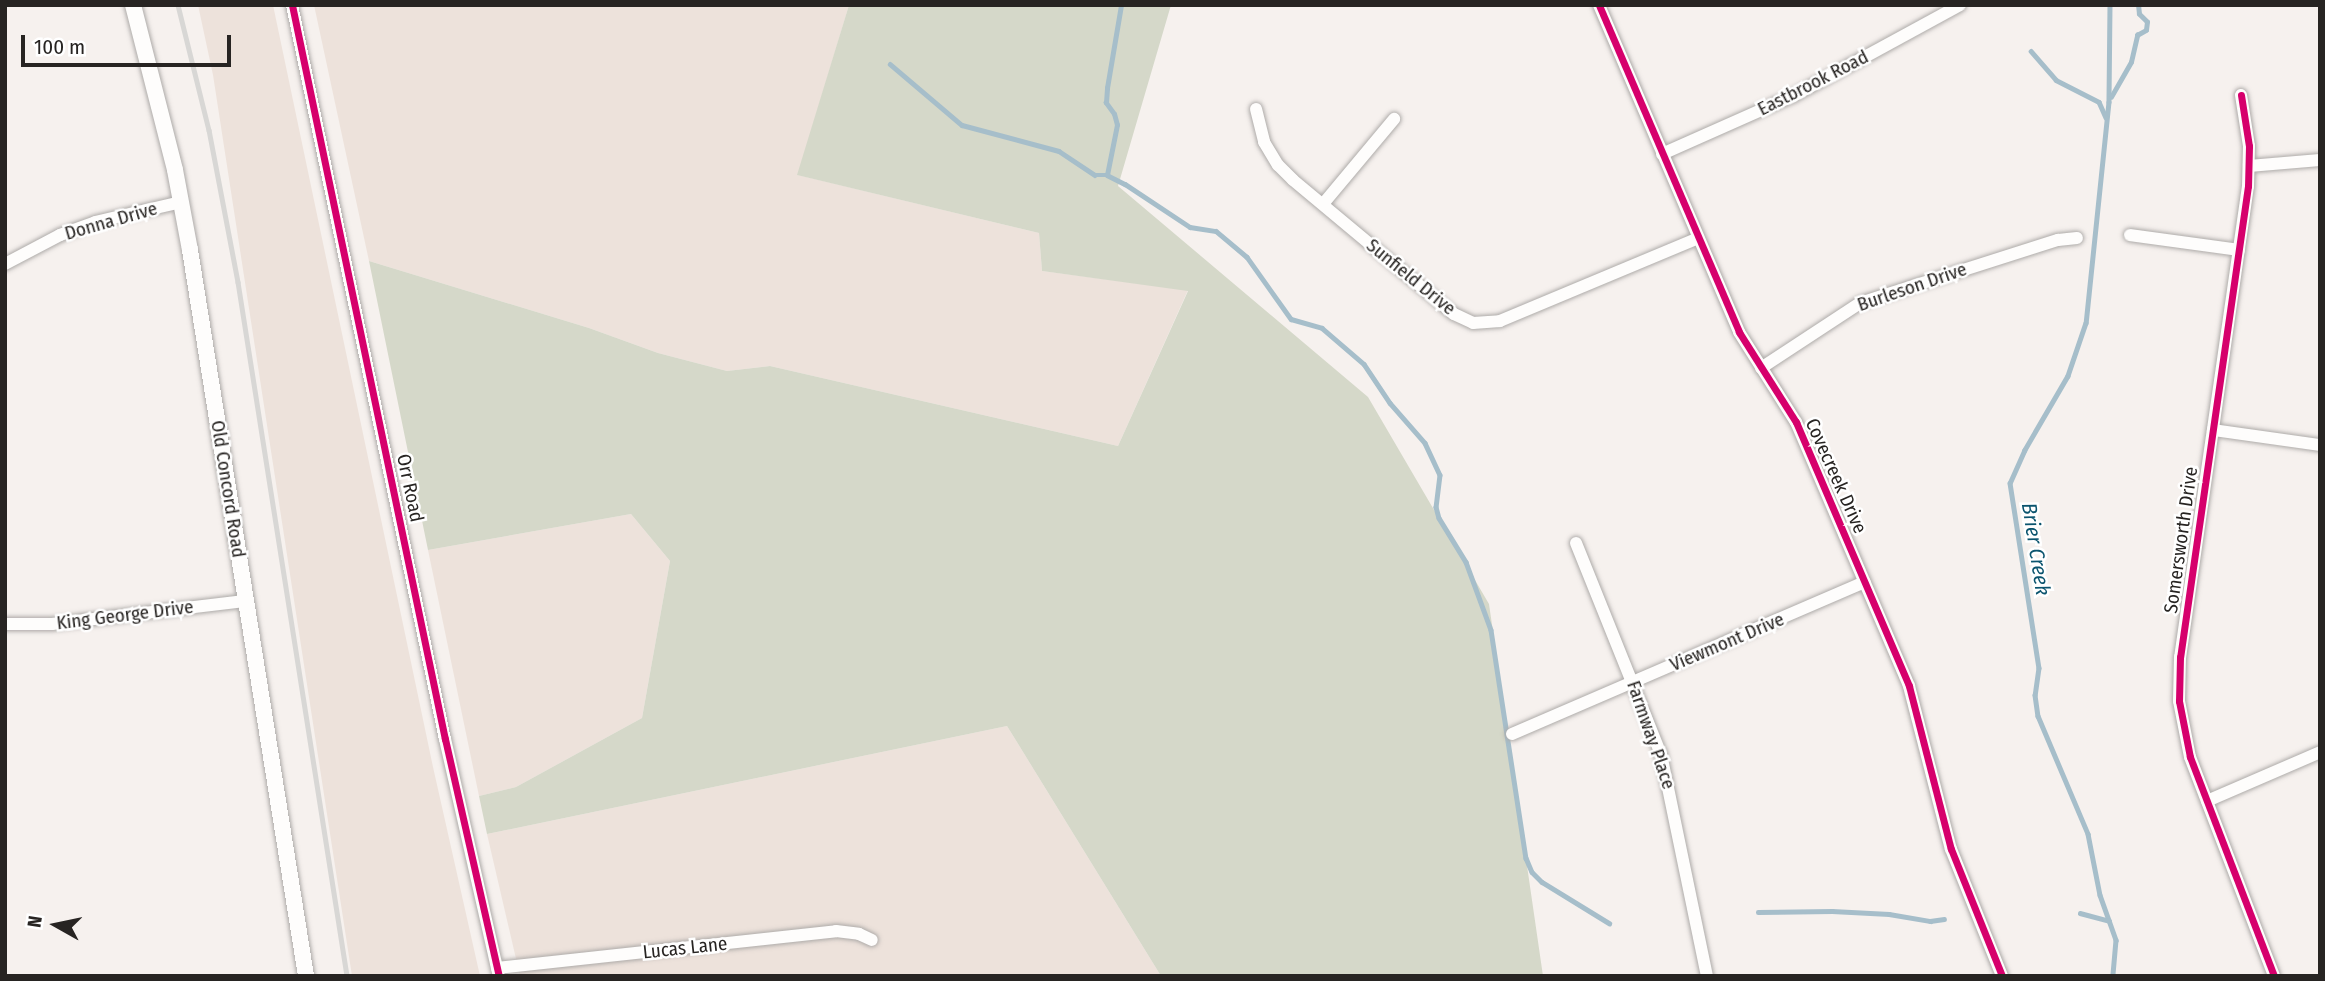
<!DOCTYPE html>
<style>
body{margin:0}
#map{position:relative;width:2325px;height:981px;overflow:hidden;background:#f6f1ee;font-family:"Fira Sans Condensed",sans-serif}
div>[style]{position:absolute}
.built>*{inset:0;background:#ede2db}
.green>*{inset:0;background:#d5d8c9}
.stream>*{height:4.5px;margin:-2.25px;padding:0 2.25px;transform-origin:2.25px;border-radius:2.25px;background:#a6beca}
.roads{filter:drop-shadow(0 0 2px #aeaba9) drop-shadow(0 0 2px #aeaba9)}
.minor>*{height:12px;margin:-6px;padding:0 6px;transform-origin:6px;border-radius:6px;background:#fefdfc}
.tertiary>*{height:16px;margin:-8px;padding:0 8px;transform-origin:8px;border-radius:8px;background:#fefdfc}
.rail>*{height:4.5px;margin:-2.25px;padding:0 2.25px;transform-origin:2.25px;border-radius:2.25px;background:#d8d7d5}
.cycleway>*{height:7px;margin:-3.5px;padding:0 3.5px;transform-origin:3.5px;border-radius:3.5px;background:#d6006c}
span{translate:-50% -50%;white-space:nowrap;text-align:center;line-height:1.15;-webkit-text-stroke:5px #fff;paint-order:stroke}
.street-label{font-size:19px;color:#272422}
.water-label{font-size:21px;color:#0b546e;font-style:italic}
.frame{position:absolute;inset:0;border:7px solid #272422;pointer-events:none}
.north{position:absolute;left:21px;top:890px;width:70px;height:70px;-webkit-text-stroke:5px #fff;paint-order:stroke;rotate:279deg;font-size:19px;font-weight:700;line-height:28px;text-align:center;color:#272422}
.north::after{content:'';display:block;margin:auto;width:24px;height:32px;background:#272422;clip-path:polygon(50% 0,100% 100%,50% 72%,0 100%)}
.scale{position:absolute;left:21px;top:35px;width:210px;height:32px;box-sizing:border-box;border:4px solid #272422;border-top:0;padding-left:9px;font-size:21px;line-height:24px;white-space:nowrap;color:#272422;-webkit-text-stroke:5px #fff;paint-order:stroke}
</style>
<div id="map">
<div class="built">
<i style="clip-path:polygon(198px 5px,273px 5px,433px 767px,480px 976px,352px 976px,213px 75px)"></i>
<i style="clip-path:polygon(314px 5px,849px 5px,798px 175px,1039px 233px,1042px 271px,1188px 290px,1118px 446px,770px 366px,727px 371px,658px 353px,589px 328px,369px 261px)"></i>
<i style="clip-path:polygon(631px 514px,670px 561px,642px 718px,516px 787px,479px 796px,428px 550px)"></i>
<i style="clip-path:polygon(1007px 726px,1161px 976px,520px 976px,487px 834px)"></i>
</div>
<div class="green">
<i style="clip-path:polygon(849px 5px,1171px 5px,1118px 186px,1368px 397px,1489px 604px,1543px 976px,1161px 976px,1007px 726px,487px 834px,479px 796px,516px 787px,642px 718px,670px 561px,631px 514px,428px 550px,369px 261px,589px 328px,658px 353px,727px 371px,770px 366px,1118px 446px,1188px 291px,1042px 271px,1039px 233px,797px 175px)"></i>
</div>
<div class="stream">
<i style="left:2110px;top:5px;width:97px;rotate:90.6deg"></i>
<i style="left:2109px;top:102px;width:222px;rotate:95.9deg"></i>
<i style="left:2086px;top:323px;width:56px;rotate:108.8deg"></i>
<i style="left:2068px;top:376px;width:86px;rotate:120.2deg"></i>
<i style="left:2025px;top:450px;width:36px;rotate:114deg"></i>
<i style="left:2010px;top:483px;width:187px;rotate:81.1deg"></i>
<i style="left:2039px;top:668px;width:27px;rotate:98deg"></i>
<i style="left:2035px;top:695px;width:21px;rotate:82deg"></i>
<i style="left:2038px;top:716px;width:128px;rotate:67deg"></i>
<i style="left:2088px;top:834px;width:62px;rotate:78.9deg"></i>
<i style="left:2100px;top:895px;width:48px;rotate:70.4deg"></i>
<i style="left:2116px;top:940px;width:36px;rotate:95deg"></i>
<i style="left:2031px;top:51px;width:38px;rotate:49deg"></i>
<i style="left:2056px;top:80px;width:48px;rotate:27.1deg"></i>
<i style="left:2099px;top:102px;width:17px;rotate:66deg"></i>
<i style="left:890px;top:64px;width:94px;rotate:40.3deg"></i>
<i style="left:962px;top:125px;width:100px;rotate:15deg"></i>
<i style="left:1059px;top:151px;width:43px;rotate:33.7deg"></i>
<i style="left:1095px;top:175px;width:12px"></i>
<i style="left:1107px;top:175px;width:20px;rotate:27deg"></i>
<i style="left:1125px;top:184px;width:78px;rotate:33.5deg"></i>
<i style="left:1190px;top:227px;width:26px;rotate:9deg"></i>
<i style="left:1216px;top:231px;width:40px;rotate:40deg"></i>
<i style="left:1247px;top:257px;width:76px;rotate:54.6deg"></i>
<i style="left:1291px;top:319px;width:32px;rotate:16deg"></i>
<i style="left:1322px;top:328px;width:55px;rotate:40.6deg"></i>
<i style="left:1364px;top:364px;width:47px;rotate:56.3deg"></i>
<i style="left:1390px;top:403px;width:53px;rotate:48.8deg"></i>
<i style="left:1425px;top:443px;width:35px;rotate:65deg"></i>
<i style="left:1440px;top:475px;width:32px;rotate:97deg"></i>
<i style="left:1436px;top:507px;width:11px;rotate:75deg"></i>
<i style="left:1439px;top:518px;width:52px;rotate:58.5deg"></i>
<i style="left:1466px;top:562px;width:72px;rotate:69.8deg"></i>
<i style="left:1491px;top:630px;width:231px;rotate:81.3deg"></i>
<i style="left:1526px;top:858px;width:15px;rotate:67deg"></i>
<i style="left:1532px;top:872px;width:14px;rotate:45deg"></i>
<i style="left:1542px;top:882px;width:79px;rotate:31.5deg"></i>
<i style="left:2111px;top:97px;width:40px;rotate:-60.3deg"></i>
<i style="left:2131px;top:62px;width:28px;rotate:-77deg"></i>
<i style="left:2137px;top:35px;width:10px;rotate:-29deg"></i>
<i style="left:2146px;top:30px;width:8px;rotate:-83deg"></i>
<i style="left:2147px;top:22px;width:11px;rotate:-135deg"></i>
<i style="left:2139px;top:14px;width:9px;rotate:-96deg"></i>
<i style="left:1107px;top:175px;width:51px;rotate:-78.7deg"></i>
<i style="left:1117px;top:125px;width:11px;rotate:-105deg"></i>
<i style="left:1114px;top:114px;width:14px;rotate:-126deg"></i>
<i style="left:1106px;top:103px;width:15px;rotate:-86deg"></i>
<i style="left:1107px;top:88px;width:84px;rotate:-80.4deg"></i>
<i style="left:1758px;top:912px;width:74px;rotate:-0.8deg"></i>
<i style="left:1832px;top:911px;width:57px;rotate:3deg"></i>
<i style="left:1889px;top:914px;width:42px;rotate:9.7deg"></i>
<i style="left:1930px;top:921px;width:14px;rotate:-8deg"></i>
<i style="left:2080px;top:913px;width:30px;rotate:15deg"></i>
</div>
<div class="roads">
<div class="minor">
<i style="left:292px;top:5px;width:750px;rotate:78.23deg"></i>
<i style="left:445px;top:739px;width:243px;rotate:77.2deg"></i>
<i style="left:1599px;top:5px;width:356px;rotate:66.8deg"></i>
<i style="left:1739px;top:332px;width:107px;rotate:57.7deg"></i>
<i style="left:1796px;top:422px;width:287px;rotate:66.8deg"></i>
<i style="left:1909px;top:686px;width:168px;rotate:75.6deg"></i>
<i style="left:1951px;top:849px;width:137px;rotate:68.1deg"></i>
<i style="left:2241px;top:95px;width:52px;rotate:81.1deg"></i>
<i style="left:2249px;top:146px;width:40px;rotate:91.4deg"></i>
<i style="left:2248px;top:186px;width:476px;rotate:98.2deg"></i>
<i style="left:2180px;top:657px;width:44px;rotate:91.3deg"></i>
<i style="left:2179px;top:701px;width:57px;rotate:78.9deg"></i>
<i style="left:2190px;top:757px;width:235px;rotate:69deg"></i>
<i style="left:1256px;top:109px;width:34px;rotate:76deg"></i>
<i style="left:1264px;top:142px;width:27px;rotate:59deg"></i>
<i style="left:1278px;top:165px;width:21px;rotate:45deg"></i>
<i style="left:1293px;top:180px;width:209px;rotate:39.8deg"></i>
<i style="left:1454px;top:314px;width:21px;rotate:25deg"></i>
<i style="left:1473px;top:323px;width:27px;rotate:-4deg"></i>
<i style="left:1500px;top:321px;width:215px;rotate:-22.7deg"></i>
<i style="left:1662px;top:154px;width:143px;rotate:-23.9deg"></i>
<i style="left:1793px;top:96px;width:190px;rotate:-28.6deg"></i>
<i style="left:2249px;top:166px;width:71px;rotate:-4.8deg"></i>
<i style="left:1323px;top:204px;width:111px;rotate:-50.1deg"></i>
<i style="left:2130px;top:235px;width:110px;rotate:7.8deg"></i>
<i style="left:5px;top:264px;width:62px;rotate:-27.8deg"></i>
<i style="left:60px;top:235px;width:37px;rotate:-20deg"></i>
<i style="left:95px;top:222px;width:88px;rotate:-13.1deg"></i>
<i style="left:1761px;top:368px;width:118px;rotate:-33.3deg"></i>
<i style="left:1860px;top:303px;width:208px;rotate:-17.7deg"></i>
<i style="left:2058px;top:240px;width:19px;rotate:-6deg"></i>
<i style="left:2213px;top:430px;width:108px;rotate:8deg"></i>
<i style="left:1576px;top:543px;width:227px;rotate:68.1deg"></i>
<i style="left:1661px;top:754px;width:227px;rotate:78.3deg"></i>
<i style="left:5px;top:624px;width:47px"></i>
<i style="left:52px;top:624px;width:194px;rotate:-6.8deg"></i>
<i style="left:1512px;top:734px;width:384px;rotate:-23.3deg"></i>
<i style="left:2207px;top:801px;width:123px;rotate:-23.4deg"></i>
<i style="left:497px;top:968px;width:341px;rotate:-6.2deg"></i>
<i style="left:836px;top:931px;width:23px;rotate:7deg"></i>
<i style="left:859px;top:934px;width:14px;rotate:25deg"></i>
</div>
<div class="tertiary">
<i style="left:133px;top:5px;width:170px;rotate:75.7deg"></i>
<i style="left:175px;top:170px;width:81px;rotate:79.4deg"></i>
<i style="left:190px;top:250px;width:735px;rotate:80.92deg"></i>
</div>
</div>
<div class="rail">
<i style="left:178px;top:5px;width:129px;rotate:76.1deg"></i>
<i style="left:209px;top:130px;width:155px;rotate:79.2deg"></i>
<i style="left:238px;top:282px;width:703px;rotate:81.07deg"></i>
</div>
<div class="cycleway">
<i style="left:292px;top:5px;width:750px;rotate:78.23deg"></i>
<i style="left:445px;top:739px;width:243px;rotate:77.2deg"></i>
<i style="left:1599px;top:5px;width:356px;rotate:66.8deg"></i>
<i style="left:1739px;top:332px;width:107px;rotate:57.7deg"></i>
<i style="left:1796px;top:422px;width:287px;rotate:66.8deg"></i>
<i style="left:1909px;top:686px;width:168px;rotate:75.6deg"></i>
<i style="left:1951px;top:849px;width:137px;rotate:68.1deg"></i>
<i style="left:2241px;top:95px;width:52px;rotate:81.1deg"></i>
<i style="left:2249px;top:146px;width:40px;rotate:91.4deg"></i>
<i style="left:2248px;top:186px;width:476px;rotate:98.2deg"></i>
<i style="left:2180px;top:657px;width:44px;rotate:91.3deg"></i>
<i style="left:2179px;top:701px;width:57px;rotate:78.9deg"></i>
<i style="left:2190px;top:757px;width:235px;rotate:69deg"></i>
</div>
<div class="street-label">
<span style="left:1813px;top:83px;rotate:-27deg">Eastbrook Road</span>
<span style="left:111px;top:221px;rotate:-16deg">Donna Drive</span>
<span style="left:1411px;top:277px;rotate:39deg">Sunfield Drive</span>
<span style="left:1912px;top:287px;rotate:-19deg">Burleson Drive</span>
<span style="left:1836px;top:476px;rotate:66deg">Covecreek Drive</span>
<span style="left:410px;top:488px;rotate:78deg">Orr Road</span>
<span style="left:228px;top:489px;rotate:81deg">Old Concord Road</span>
<span style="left:2181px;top:540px;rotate:-82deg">Somersworth Drive</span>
<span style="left:125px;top:615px;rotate:-7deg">King George Drive</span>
<span style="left:1727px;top:642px;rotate:-23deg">Viewmont Drive</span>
<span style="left:1651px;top:735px;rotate:71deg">Farmway Place</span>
<span style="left:685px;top:948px;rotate:-6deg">Lucas Lane</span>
</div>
<div class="water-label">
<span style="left:2036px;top:549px;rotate:81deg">Brier Creek</span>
</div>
<div class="frame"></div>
<div class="north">N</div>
<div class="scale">100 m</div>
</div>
